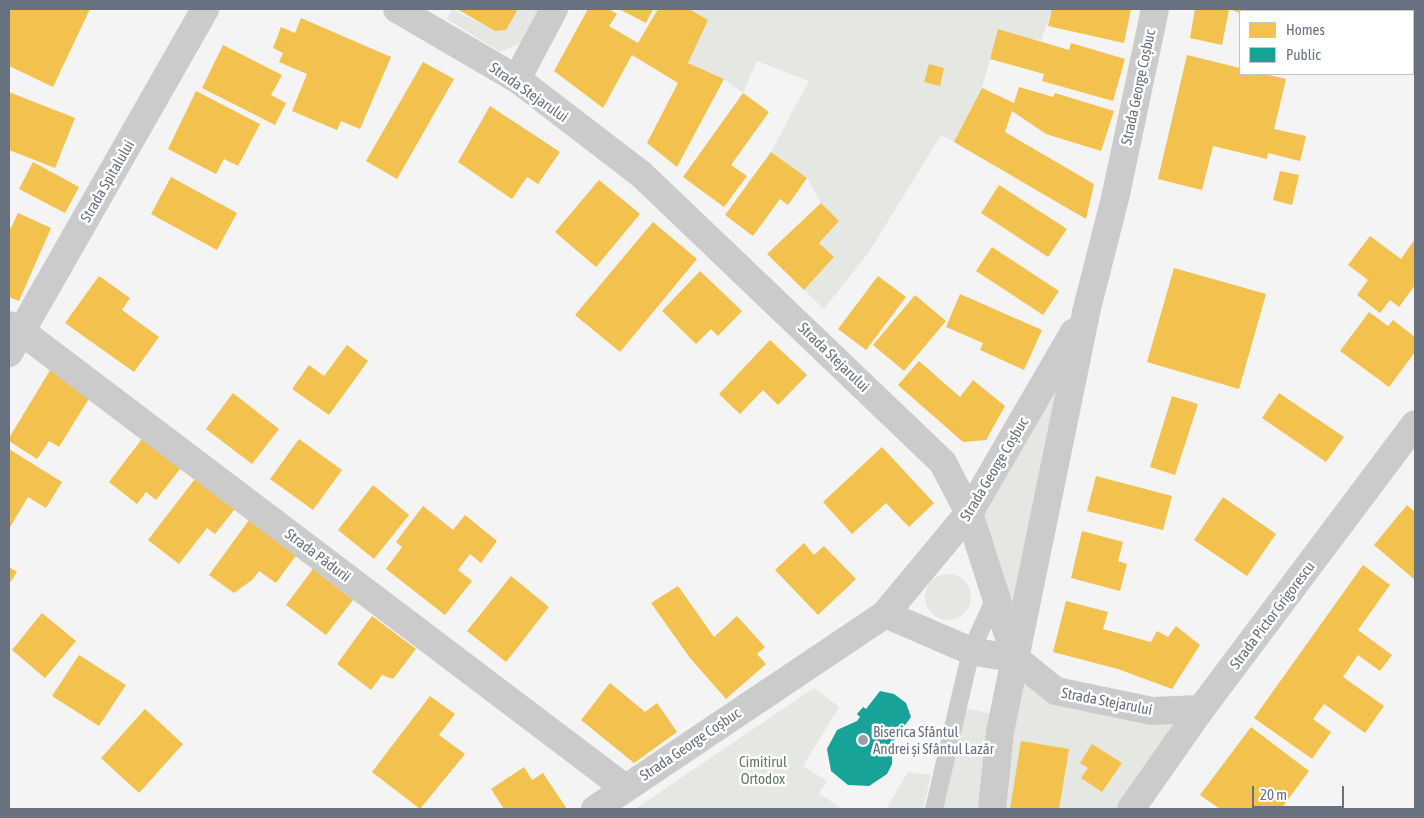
<!DOCTYPE html>
<meta charset="utf-8">
<style>
body{margin:0}
#map{position:relative;width:1424px;height:818px;overflow:hidden;background:#f4f4f4;font-family:"Asap Condensed",sans-serif}
div>[style]{position:absolute}
.green>*{inset:0;background:#e4e7e2}
.round{border-radius:50%}
.homes>*{inset:0;background:#f2c14e}
.public>*{inset:0;background:#17a398}
.service>*{height:18px;margin:-9px;padding:0 9px;transform-origin:9px;border-radius:9px;background:#cbcbcc}
.minor>*{height:28px;margin:-14px;padding:0 14px;transform-origin:14px;border-radius:14px;background:#cbcbcc}
.tertiary>*{height:28px;margin:-14px;padding:0 14px;transform-origin:14px;border-radius:14px;background:#cbcbcc}
.dots>*{width:14px;height:14px;translate:-50% -50%;box-sizing:border-box;border:2px solid #fff;border-radius:50%}
span{translate:-50% -50%;white-space:nowrap;text-align:center;line-height:1.15;-webkit-text-stroke:5px #fff;paint-order:stroke}
.street-label{font-size:15px;color:#687180}
.poi-label{font-size:15px;color:#687180}
.left{translate:0 -50%;text-align:left}
.park-label{font-size:15px;color:#667866}
.frame{position:absolute;inset:0;border:10px solid #687180;pointer-events:none}
.legend{position:absolute;left:1239px;top:10px;width:175px;height:65px;box-sizing:border-box;background:#fff;border:1px solid #c3c6cc;margin:0;padding:6px 9px;list-style:none;font-size:15px;color:#687180}
.legend li{display:flex;align-items:center;gap:10px;height:25px}
.legend b{width:25px;border:1px solid #c3c6cc}
.scale{position:absolute;left:1252px;top:786px;width:92px;height:22px;box-sizing:border-box;border:2px solid #687180;border-top:0;padding-left:6px;font-size:15px;line-height:18px;white-space:nowrap;color:#687180;-webkit-text-stroke:4px #fff;paint-order:stroke}
</style>
<div id="map">
<div class="green">
<i style="clip-path:polygon(452px 9px,495px 31px,506px 30px,518px 9px,538px 9px,520px 43px,500px 52px,447px 19px)"></i>
<i style="clip-path:polygon(689px 9px,1052px 9px,1041px 41px,998px 30px,982px 88px,954px 142px,941px 135px,869px 252px,824px 309px,804px 290px,833px 258px,819px 243px,839px 221px,821px 203px,807px 178px,771px 152px,809px 81px,757px 61px,743px 93px,724px 79px,688px 63px,708px 20px)"></i>
<i style="clip-path:polygon(1086px 312px,1016px 659px,1056px 691px,1201px 709px,1131px 809px,934px 809px,958px 707px,1003px 716px,1016px 659px,969px 513px)"></i>
<i class="round" style="left:925px;top:574px;width:46px;height:46px"></i>
<i style="clip-path:polygon(814px 688px,839px 707px,803px 766px,827px 781px,819px 793px,842px 809px,635px 809px)"></i>
<i style="clip-path:polygon(908px 772px,931px 775px,923px 809px,886px 809px)"></i>
</div>
<div class="homes">
<i style="clip-path:polygon(9px 9px,90px 9px,53px 87px,9px 66px)"></i>
<i style="clip-path:polygon(457px 9px,518px 9px,506px 30px,495px 31px)"></i>
<i style="clip-path:polygon(588px 9px,609px 9px,617px 14px,609px 26px,638px 43px,658px 9px,689px 9px,708px 20px,688px 63px,724px 79px,677px 167px,647px 143px,678px 83px,632px 55px,603px 108px,554px 71px)"></i>
<i style="clip-path:polygon(619px 9px,653px 9px,646px 23px)"></i>
<i style="clip-path:polygon(1052px 9px,1131px 9px,1124px 43px,1048px 26px)"></i>
<i style="clip-path:polygon(1195px 9px,1229px 9px,1222px 45px,1190px 38px)"></i>
<i style="clip-path:polygon(1229px 9px,1319px 9px,1325px 11px,1240px 13px)"></i>
<i style="clip-path:polygon(301px 18px,391px 57px,360px 129px,341px 121px,337px 130px,292px 111px,307px 74px,279px 62px,283px 53px,273px 48px,281px 27px,295px 33px)"></i>
<i style="clip-path:polygon(998px 29px,1069px 50px,1071px 43px,1125px 59px,1113px 101px,1042px 81px,1044px 74px,990px 59px)"></i>
<i style="clip-path:polygon(223px 45px,282px 75px,271px 95px,286px 103px,275px 125px,202px 88px)"></i>
<i style="clip-path:polygon(1187px 55px,1240px 68px,1240px 74px,1265px 74px,1286px 79px,1274px 129px,1306px 136px,1300px 161px,1268px 153px,1267px 159px,1213px 146px,1202px 190px,1158px 179px)"></i>
<i style="clip-path:polygon(423px 62px,454px 79px,397px 179px,366px 161px)"></i>
<i style="clip-path:polygon(929px 64px,944px 68px,940px 86px,924px 82px)"></i>
<i style="clip-path:polygon(1019px 87px,1053px 97px,1055px 93px,1114px 111px,1101px 151px,1046px 134px,1012px 111px,1005px 132px,1094px 184px,1086px 219px,954px 142px,982px 88px,1014px 103px)"></i>
<i style="clip-path:polygon(196px 91px,260px 124px,238px 166px,224px 159px,216px 174px,168px 149px)"></i>
<i style="clip-path:polygon(9px 92px,75px 118px,55px 168px,9px 150px)"></i>
<i style="clip-path:polygon(743px 93px,769px 112px,731px 165px,747px 176px,724px 207px,683px 177px)"></i>
<i style="clip-path:polygon(490px 106px,560px 152px,538px 184px,527px 177px,512px 199px,458px 162px)"></i>
<i style="clip-path:polygon(771px 152px,807px 178px,788px 205px,780px 199px,753px 236px,725px 215px)"></i>
<i style="clip-path:polygon(33px 162px,79px 187px,65px 213px,19px 189px)"></i>
<i style="clip-path:polygon(1280px 171px,1299px 175px,1292px 205px,1273px 200px)"></i>
<i style="clip-path:polygon(171px 177px,237px 213px,217px 250px,151px 214px)"></i>
<i style="clip-path:polygon(599px 180px,640px 214px,596px 267px,555px 232px)"></i>
<i style="clip-path:polygon(999px 185px,1067px 229px,1048px 257px,981px 213px)"></i>
<i style="clip-path:polygon(821px 203px,839px 221px,819px 243px,834px 257px,804px 290px,767px 254px)"></i>
<i style="clip-path:polygon(18px 213px,51px 228px,19px 301px,9px 297px,9px 227px,11px 228px)"></i>
<i style="clip-path:polygon(653px 222px,697px 259px,620px 352px,575px 315px)"></i>
<i style="clip-path:polygon(1370px 236px,1401px 259px,1415px 239px,1415px 285px,1399px 307px,1390px 300px,1380px 313px,1357px 295px,1368px 280px,1348px 265px)"></i>
<i style="clip-path:polygon(992px 247px,1059px 291px,1043px 315px,976px 271px)"></i>
<i style="clip-path:polygon(1174px 268px,1266px 294px,1239px 389px,1147px 362px)"></i>
<i style="clip-path:polygon(700px 271px,742px 311px,718px 336px,711px 329px,696px 344px,662px 311px)"></i>
<i style="clip-path:polygon(99px 276px,130px 298px,122px 310px,159px 337px,134px 372px,65px 323px)"></i>
<i style="clip-path:polygon(878px 276px,906px 297px,866px 350px,838px 329px)"></i>
<i style="clip-path:polygon(960px 294px,1042px 330px,1024px 370px,980px 350px,983px 343px,946px 327px)"></i>
<i style="clip-path:polygon(915px 295px,946px 321px,904px 371px,873px 345px)"></i>
<i style="clip-path:polygon(1369px 312px,1388px 326px,1393px 320px,1415px 337px,1415px 352px,1389px 387px,1340px 351px)"></i>
<i style="clip-path:polygon(770px 340px,807px 375px,778px 405px,763px 390px,740px 414px,719px 394px)"></i>
<i style="clip-path:polygon(347px 345px,368px 361px,329px 415px,292px 389px,309px 365px,324px 376px)"></i>
<i style="clip-path:polygon(919px 361px,960px 397px,973px 380px,1005px 406px,986px 440px,963px 442px,898px 385px)"></i>
<i style="clip-path:polygon(52px 367px,93px 392px,59px 447px,49px 441px,37px 459px,9px 441px,9px 438px)"></i>
<i style="clip-path:polygon(233px 393px,279px 429px,252px 464px,206px 429px)"></i>
<i style="clip-path:polygon(1279px 393px,1344px 437px,1326px 462px,1262px 418px)"></i>
<i style="clip-path:polygon(1172px 396px,1198px 404px,1175px 475px,1150px 467px)"></i>
<i style="clip-path:polygon(145px 435px,183px 465px,156px 500px,146px 492px,137px 504px,109px 482px)"></i>
<i style="clip-path:polygon(299px 439px,342px 470px,313px 510px,270px 479px)"></i>
<i style="clip-path:polygon(882px 447px,934px 503px,909px 527px,886px 503px,852px 534px,823px 502px)"></i>
<i style="clip-path:polygon(9px 449px,62px 482px,46px 508px,28px 497px,9px 529px)"></i>
<i style="clip-path:polygon(198px 475px,238px 505px,215px 534px,207px 528px,179px 564px,148px 540px)"></i>
<i style="clip-path:polygon(1096px 476px,1172px 496px,1163px 530px,1087px 511px)"></i>
<i style="clip-path:polygon(373px 485px,409px 515px,374px 559px,338px 530px)"></i>
<i style="clip-path:polygon(1223px 497px,1276px 534px,1247px 576px,1194px 540px)"></i>
<i style="clip-path:polygon(1407px 505px,1415px 512px,1415px 580px,1374px 545px)"></i>
<i style="clip-path:polygon(423px 506px,453px 530px,465px 515px,497px 541px,481px 563px,470px 554px,458px 570px,472px 581px,445px 615px,386px 569px,402px 547px,396px 542px)"></i>
<i style="clip-path:polygon(252px 516px,300px 550px,276px 583px,259px 571px,252px 580px,234px 593px,209px 575px)"></i>
<i style="clip-path:polygon(1082px 531px,1123px 542px,1118px 561px,1127px 564px,1120px 591px,1071px 578px)"></i>
<i style="clip-path:polygon(804px 543px,814px 555px,824px 546px,856px 579px,818px 615px,775px 570px)"></i>
<i style="clip-path:polygon(1363px 565px,1390px 585px,1358px 630px,1392px 655px,1380px 671px,1358px 655px,1343px 677px,1384px 706px,1365px 733px,1324px 704px,1313px 719px,1331px 732px,1312px 759px,1254px 718px)"></i>
<i style="clip-path:polygon(9px 567px,17px 572px,9px 584px)"></i>
<i style="clip-path:polygon(313px 569px,353px 600px,326px 635px,286px 605px)"></i>
<i style="clip-path:polygon(511px 576px,549px 607px,506px 662px,467px 631px)"></i>
<i style="clip-path:polygon(678px 586px,714px 637px,737px 616px,765px 647px,757px 654px,766px 664px,726px 699px,690px 658px,651px 603px)"></i>
<i style="clip-path:polygon(1066px 601px,1108px 612px,1103px 629px,1151px 642px,1157px 631px,1168px 637px,1176px 626px,1200px 645px,1172px 689px,1118px 669px,1053px 652px)"></i>
<i style="clip-path:polygon(42px 613px,76px 641px,45px 678px,12px 650px)"></i>
<i style="clip-path:polygon(372px 616px,416px 649px,393px 679px,382px 675px,371px 690px,337px 664px)"></i>
<i style="clip-path:polygon(79px 655px,126px 685px,99px 726px,52px 696px)"></i>
<i style="clip-path:polygon(610px 683px,645px 712px,657px 703px,677px 732px,634px 763px,581px 720px)"></i>
<i style="clip-path:polygon(430px 696px,455px 714px,439px 735px,465px 754px,420px 809px,372px 772px)"></i>
<i style="clip-path:polygon(145px 709px,183px 744px,139px 793px,101px 758px)"></i>
<i style="clip-path:polygon(1251px 727px,1309px 771px,1281px 809px,1220px 809px,1200px 795px)"></i>
<i style="clip-path:polygon(1021px 741px,1069px 749px,1059px 809px,1010px 809px)"></i>
<i style="clip-path:polygon(1092px 744px,1122px 763px,1102px 792px,1081px 778px,1088px 768px,1080px 763px)"></i>
<i style="clip-path:polygon(524px 767px,532px 780px,543px 773px,567px 809px,504px 809px,491px 789px)"></i>
</div>
<div class="public">
<i style="clip-path:polygon(880px 691px,894px 694px,906px 703px,911px 717px,892px 743px,892px 764px,887px 774px,869px 786px,848px 785px,831px 771px,827px 749px,837px 730px,857px 721px,860px 717px,857px 714px,863px 707px,866px 709px)"></i>
</div>
<div class="service">
<i style="left:934px;top:809px;width:162px;rotate:-76.8deg"></i>
<i style="left:971px;top:651px;width:60px;rotate:-65.6deg"></i>
</div>
<div class="minor">
<i style="left:517px;top:79px;width:79px;rotate:-62.1deg"></i>
<i style="left:9px;top:325px;width:13px;rotate:27deg"></i>
<i style="left:21px;top:331px;width:757px;rotate:37.11deg"></i>
<i style="left:9px;top:353px;width:396px;rotate:-60.3deg"></i>
<i style="left:885px;top:614px;width:94px;rotate:23.3deg"></i>
<i style="left:971px;top:651px;width:46px;rotate:10.1deg"></i>
<i style="left:595px;top:809px;width:349px;rotate:-33.9deg"></i>
<i style="left:885px;top:614px;width:131px;rotate:-50.3deg"></i>
<i style="left:969px;top:513px;width:209px;rotate:-59.9deg"></i>
<i style="left:992px;top:809px;width:77px;rotate:-84.1deg"></i>
<i style="left:1000px;top:732px;width:429px;rotate:-78.4deg"></i>
<i style="left:1086px;top:312px;width:122px;rotate:-75.7deg"></i>
<i style="left:1116px;top:194px;width:189px;rotate:-78.1deg"></i>
<i style="left:1131px;top:809px;width:122px;rotate:-55deg"></i>
</div>
<div class="tertiary">
<i style="left:397px;top:9px;width:139px;rotate:30.3deg"></i>
<i style="left:517px;top:79px;width:156px;rotate:37.5deg"></i>
<i style="left:641px;top:174px;width:418px;rotate:43.7deg"></i>
<i style="left:943px;top:463px;width:56px;rotate:62.5deg"></i>
<i style="left:969px;top:513px;width:153px;rotate:72.2deg"></i>
<i style="left:1016px;top:659px;width:51px;rotate:38.7deg"></i>
<i style="left:1056px;top:691px;width:98px;rotate:11.8deg"></i>
<i style="left:1152px;top:711px;width:49px;rotate:-2.3deg"></i>
<i style="left:1201px;top:709px;width:356px;rotate:-53.1deg"></i>
</div>
<div class="dots">
<i style="left:863px;top:740px;background:#999fa9"></i>
</div>
<div class="street-label">
<span style="left:1138px;top:87px;rotate:-78deg">Strada George Coșbuc</span>
<span style="left:529px;top:92px;rotate:35deg">Strada Stejarului</span>
<span style="left:107px;top:181px;rotate:-60deg">Strada Spitalului</span>
<span style="left:834px;top:357px;rotate:44deg">Strada Stejarului</span>
<span style="left:994px;top:469px;rotate:-59deg">Strada George Coșbuc</span>
<span style="left:318px;top:555px;rotate:37deg">Strada Pădurii</span>
<span style="left:1272px;top:615px;rotate:-53deg">Strada Pictor Grigorescu</span>
<span style="left:1107px;top:701px;rotate:11deg">Strada Stejarului</span>
<span style="left:690px;top:744px;rotate:-34deg">Strada George Coșbuc</span>
</div>
<div class="poi-label">
<span class="left" style="left:873px;top:740px">Biserica Sfântul<br>Andrei și Sfântul Lazăr</span>
</div>
<div class="park-label">
<span style="left:763px;top:770px">Cimitirul<br>Ortodox</span>
</div>
<div class="frame"></div>
<ul class="legend">
<li><b style="height:14px;background:#f2c14e"></b>Homes</li>
<li><b style="height:14px;background:#17a398"></b>Public</li>
</ul>
<div class="scale">20 m</div>
</div>
